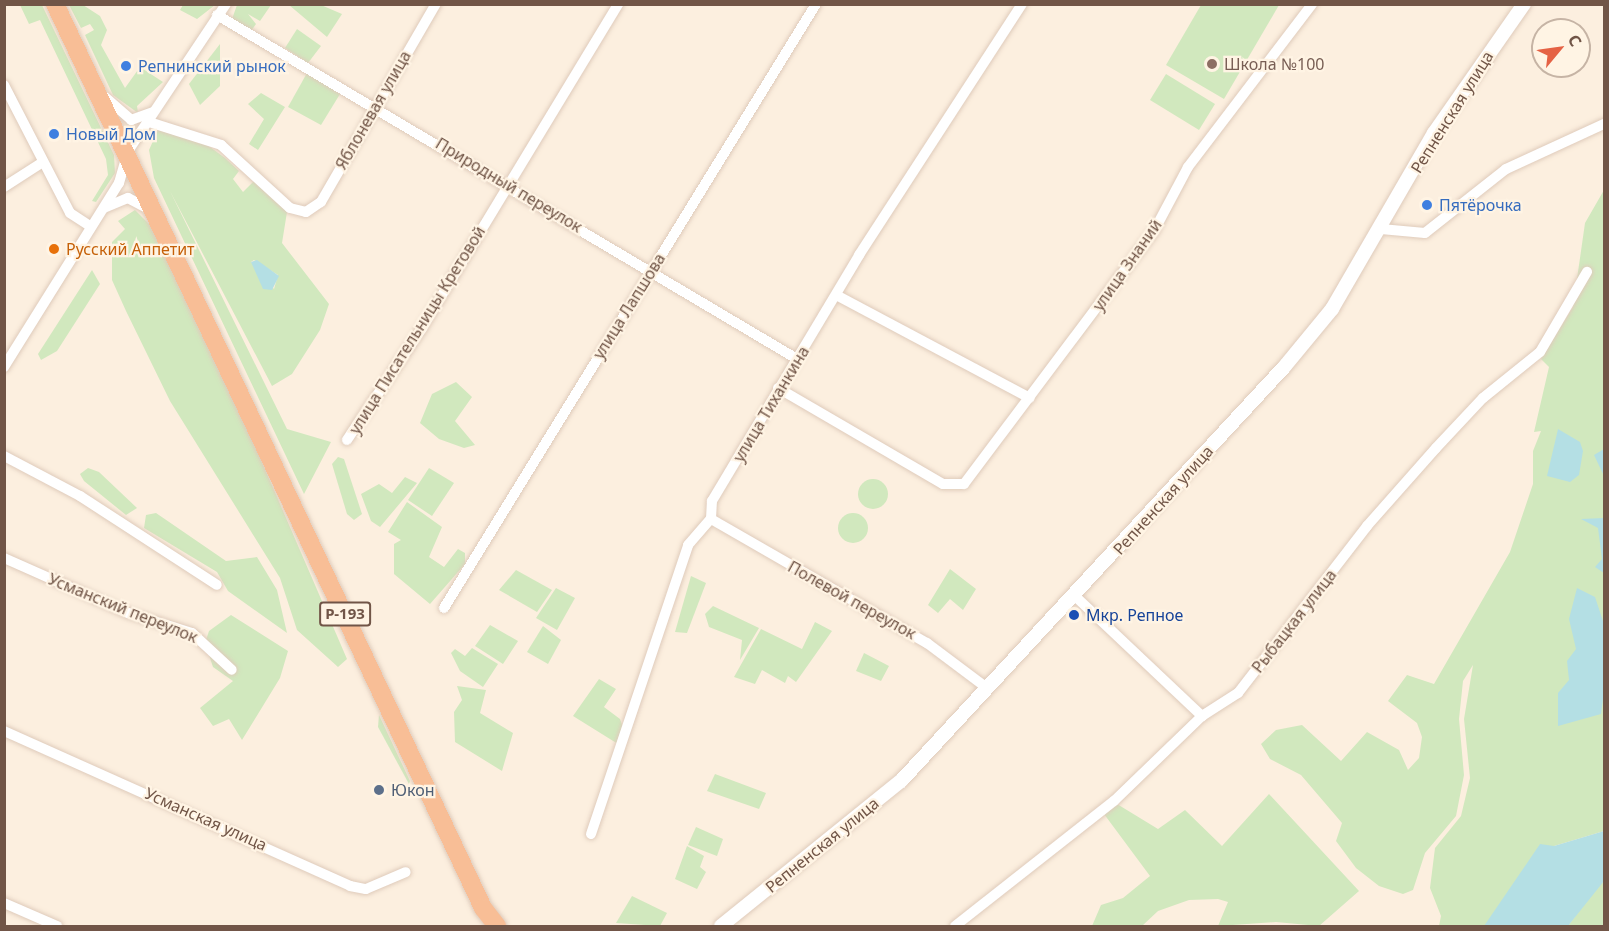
<!DOCTYPE html>
<meta charset="utf-8">
<style>
body{margin:0}
#map{position:relative;width:1609px;height:931px;overflow:hidden;background:#fcefdf;font-family:"Noto Sans",sans-serif}
div>[style]{position:absolute}
.green>*{inset:0;background:#d1e8be}
.round{border-radius:50%}
.water>*{inset:0;background:#b4dfe4}
.roads{filter:drop-shadow(0 0 2px #dfcbbb) drop-shadow(0 0 2px #dfcbbb)}
.minor>*{height:10px;margin:-5px;padding:0 5px;transform-origin:5px;border-radius:5px;background:#fff}
.tertiary>*{height:14px;margin:-7px;padding:0 7px;transform-origin:7px;border-radius:7px;background:#fff}
.trunk>*{height:18px;margin:-9px;padding:0 9px;transform-origin:9px;border-radius:9px;background:#f8be96}
.dots>*{width:16px;height:16px;translate:-50% -50%;box-sizing:border-box;border:3px solid #fff4e4;border-radius:50%}
span{translate:-50% -50%;white-space:nowrap;text-align:center;line-height:1.15;-webkit-text-stroke:4.5px #fff4e4;paint-order:stroke}
.shield-label span{padding:2px 4px;background:#fff4e4;border:2px solid;border-radius:4px;-webkit-text-stroke-width:0}
.shield-label{font-size:15px;color:#715547;font-weight:700}
.education-label{font-size:16px;color:#785e54}
.left{translate:0 -50%;text-align:left}
.shop-label{font-size:16px;color:#366cbe}
.street-label{font-size:16px;color:#715547}
.food-label{font-size:16px;color:#c56008}
.transit-label{font-size:16px;color:#164399}
.service-label{font-size:16px;color:#4e5e75}
.frame{position:absolute;inset:0;border:6px solid #715547;pointer-events:none}
.north{position:absolute;left:1531px;top:18px;width:60px;height:60px;box-sizing:border-box;background:#fff4e4;border:2px solid #c6b4a5;border-radius:50%;rotate:61deg;font-size:16px;font-weight:700;line-height:24px;text-align:center;color:#715547}
.north::after{content:'';display:block;margin:auto;width:21px;height:27px;background:#e56244;clip-path:polygon(50% 0,100% 100%,50% 72%,0 100%)}
</style>
<div id="map">
<div class="green">
<i style="clip-path:polygon(20px 5px,42px 5px,114px 155px,115px 173px,96px 202px,92px 201px,108px 175px,106px 159px,40px 20px,29px 24px)"></i>
<i style="clip-path:polygon(69px 5px,83px 5px,100px 16px,107px 30px,101px 45px,125px 88px,140px 67px,163px 82px,137px 106px,138px 113px,113px 95px,85px 35px,94px 30px,90px 24px,81px 28px)"></i>
<i style="clip-path:polygon(183px 5px,183px 4px,215px 5px,197px 19px,180px 10px)"></i>
<i style="clip-path:polygon(237px 5px,271px 5px,260px 21px,248px 14px,256px 24px,251px 31px,232px 19px)"></i>
<i style="clip-path:polygon(289px 5px,321px 5px,342px 14px,327px 37px)"></i>
<i style="clip-path:polygon(1201px 5px,1279px 5px,1224px 99px,1166px 65px)"></i>
<i style="clip-path:polygon(297px 29px,321px 46px,308px 63px,285px 48px)"></i>
<i style="clip-path:polygon(220px 44px,220px 86px,200px 105px,189px 84px)"></i>
<i style="clip-path:polygon(307px 73px,340px 94px,321px 125px,288px 107px)"></i>
<i style="clip-path:polygon(1166px 74px,1215px 104px,1199px 130px,1150px 100px)"></i>
<i style="clip-path:polygon(261px 93px,285px 107px,258px 150px,249px 144px,264px 119px,248px 104px)"></i>
<i style="clip-path:polygon(evenodd,158px 130px,206px 144px,225px 158px,239px 171px,233px 179px,243px 192px,255px 180px,287px 212px,282px 243px,329px 304px,320px 330px,292px 374px,272px 386px,170px 191px,287px 429px,331px 442px,304px 494px,154px 178px,149px 150px,158px 130px,254px 260px,278px 275px,274px 289px,251px 262px,254px 260px)"></i>
<i style="clip-path:polygon(1604px 190px,1604px 831px,1554px 846px,1530px 926px,1439px 926px,1441px 916px,1430px 888px,1435px 848px,1461px 816px,1470px 778px,1464px 719px,1473px 665px,1463px 681px,1459px 719px,1464px 775px,1456px 816px,1425px 853px,1413px 890px,1403px 894px,1379px 886px,1356px 868px,1336px 841px,1342px 823px,1301px 775px,1270px 759px,1261px 744px,1276px 730px,1302px 725px,1341px 761px,1367px 732px,1399px 750px,1408px 770px,1419px 758px,1422px 737px,1417px 723px,1388px 701px,1407px 675px,1434px 684px,1510px 552px,1533px 484px,1533px 451px,1541px 431px,1534px 432px,1549px 367px,1541px 359px,1573px 307px,1585px 223px)"></i>
<i style="clip-path:polygon(135px 210px,153px 228px,258px 453px,347px 659px,338px 667px,297px 630px,280px 578px,170px 401px,126px 311px,112px 280px,112px 242px,125px 229px,118px 221px)"></i>
<i style="clip-path:polygon(92px 270px,100px 284px,57px 351px,41px 360px,38px 354px)"></i>
<i style="clip-path:polygon(456px 382px,472px 397px,455px 421px,475px 445px,464px 448px,439px 439px,420px 423px,432px 394px)"></i>
<i style="clip-path:polygon(338px 457px,344px 459px,362px 514px,354px 520px,347px 514px,332px 464px)"></i>
<i style="clip-path:polygon(88px 468px,99px 472px,137px 508px,126px 515px,84px 481px,80px 474px)"></i>
<i style="clip-path:polygon(429px 468px,454px 483px,432px 516px,408px 500px)"></i>
<i style="clip-path:polygon(405px 477px,417px 483px,380px 527px,371px 521px,361px 494px,379px 484px,392px 493px)"></i>
<i class="round" style="left:858px;top:479px;width:30px;height:30px"></i>
<i style="clip-path:polygon(407px 502px,442px 527px,429px 557px,444px 567px,458px 549px,465px 553px,465px 564px,430px 604px,394px 574px,394px 544px,401px 540px,388px 532px)"></i>
<i class="round" style="left:838px;top:513px;width:30px;height:30px"></i>
<i style="clip-path:polygon(156px 513px,226px 561px,257px 557px,277px 590px,287px 633px,228px 591px,217px 572px,144px 528px,146px 515px)"></i>
<i style="clip-path:polygon(950px 569px,976px 589px,963px 610px,950px 599px,938px 613px,928px 605px)"></i>
<i style="clip-path:polygon(516px 570px,552px 590px,537px 612px,499px 590px)"></i>
<i style="clip-path:polygon(691px 576px,706px 583px,687px 633px,675px 632px)"></i>
<i style="clip-path:polygon(556px 588px,575px 598px,557px 630px,536px 618px)"></i>
<i style="clip-path:polygon(713px 606px,759px 628px,740px 660px,742px 640px,709px 627px,705px 614px)"></i>
<i style="clip-path:polygon(231px 615px,288px 651px,280px 678px,242px 740px,229px 719px,213px 726px,200px 708px,233px 681px,213px 667px,205px 643px,209px 631px)"></i>
<i style="clip-path:polygon(815px 622px,832px 631px,796px 682px,788px 676px,785px 683px,762px 670px,755px 684px,734px 677px,761px 629px,802px 649px)"></i>
<i style="clip-path:polygon(490px 625px,518px 641px,503px 664px,475px 646px)"></i>
<i style="clip-path:polygon(543px 626px,561px 640px,548px 664px,527px 652px)"></i>
<i style="clip-path:polygon(472px 648px,498px 664px,483px 687px,460px 671px,451px 653px,455px 649px,465px 656px)"></i>
<i style="clip-path:polygon(864px 653px,889px 666px,881px 681px,856px 671px)"></i>
<i style="clip-path:polygon(599px 679px,616px 689px,604px 707px,620px 719px,624px 730px,618px 744px,573px 716px)"></i>
<i style="clip-path:polygon(457px 686px,486px 690px,480px 713px,513px 733px,502px 771px,455px 742px,454px 712px,462px 700px)"></i>
<i style="clip-path:polygon(379px 715px,410px 781px,409px 784px,378px 727px)"></i>
<i style="clip-path:polygon(715px 774px,766px 793px,759px 809px,707px 791px)"></i>
<i style="clip-path:polygon(1269px 794px,1359px 891px,1319px 926px,1276px 922px,1218px 926px,1228px 902px,1218px 899px,1189px 900px,1158px 911px,1142px 926px,1092px 926px,1101px 905px,1123px 898px,1150px 876px,1104px 814px,1117px 804px,1158px 829px,1185px 810px,1222px 846px)"></i>
<i style="clip-path:polygon(696px 827px,723px 839px,717px 856px,688px 845px)"></i>
<i style="clip-path:polygon(687px 846px,704px 856px,700px 867px,706px 872px,697px 889px,675px 879px)"></i>
<i style="clip-path:polygon(1604px 881px,1604px 926px,1568px 926px,1596px 888px)"></i>
<i style="clip-path:polygon(632px 896px,667px 913px,660px 926px,616px 923px)"></i>
</div>
<div class="water">
<i style="clip-path:polygon(257px 260px,279px 276px,272px 290px,263px 289px,251px 262px)"></i>
<i style="clip-path:polygon(1558px 429px,1580px 442px,1583px 451px,1579px 475px,1570px 482px,1547px 476px)"></i>
<i style="clip-path:polygon(1604px 449px,1604px 476px,1594px 455px)"></i>
<i style="clip-path:polygon(1604px 518px,1604px 573px,1595px 567px,1602px 559px,1598px 528px,1581px 519px)"></i>
<i style="clip-path:polygon(1577px 588px,1595px 597px,1604px 624px,1603px 699px,1601px 714px,1558px 726px,1558px 693px,1569px 680px,1567px 661px,1576px 649px,1569px 619px)"></i>
<i style="clip-path:polygon(1604px 831px,1604px 881px,1568px 926px,1484px 926px,1540px 844px,1554px 846px)"></i>
</div>
<div class="roads">
<div class="minor">
<i style="left:217px;top:15px;width:674px;rotate:30.67deg"></i>
<i style="left:4px;top:85px;width:144px;rotate:62.7deg"></i>
<i style="left:70px;top:213px;width:24px;rotate:33deg"></i>
<i style="left:105px;top:97px;width:35px;rotate:41deg"></i>
<i style="left:131px;top:120px;width:23px;rotate:-20deg"></i>
<i style="left:149px;top:122px;width:76px;rotate:17.7deg"></i>
<i style="left:221px;top:145px;width:93px;rotate:42.4deg"></i>
<i style="left:290px;top:208px;width:16px;rotate:14deg"></i>
<i style="left:306px;top:212px;width:18px;rotate:-34deg"></i>
<i style="left:321px;top:202px;width:229px;rotate:-59.9deg"></i>
<i style="left:4px;top:187px;width:46px;rotate:-32.7deg"></i>
<i style="left:104px;top:208px;width:26px;rotate:-23deg"></i>
<i style="left:128px;top:198px;width:24px;rotate:28deg"></i>
<i style="left:1381px;top:229px;width:44px;rotate:5.2deg"></i>
<i style="left:1425px;top:233px;width:103px;rotate:-38.3deg"></i>
<i style="left:1506px;top:169px;width:108px;rotate:-24.7deg"></i>
<i style="left:838px;top:296px;width:217px;rotate:28deg"></i>
<i style="left:4px;top:367px;width:217px;rotate:-58deg"></i>
<i style="left:119px;top:183px;width:33px;rotate:-74deg"></i>
<i style="left:128px;top:151px;width:177px;rotate:-56.3deg"></i>
<i style="left:778px;top:388px;width:191px;rotate:30.2deg"></i>
<i style="left:943px;top:484px;width:21px"></i>
<i style="left:964px;top:484px;width:316px;rotate:-53.1deg"></i>
<i style="left:1154px;top:231px;width:72px;rotate:-62deg"></i>
<i style="left:1188px;top:167px;width:205px;rotate:-52.7deg"></i>
<i style="left:347px;top:440px;width:135px;rotate:-56.2deg"></i>
<i style="left:422px;top:328px;width:379px;rotate:-58.8deg"></i>
<i style="left:4px;top:456px;width:86px;rotate:27.8deg"></i>
<i style="left:80px;top:496px;width:163px;rotate:33deg"></i>
<i style="left:711px;top:519px;width:249px;rotate:29.9deg"></i>
<i style="left:927px;top:643px;width:75px;rotate:36.9deg"></i>
<i style="left:4px;top:558px;width:136px;rotate:23.9deg"></i>
<i style="left:128px;top:613px;width:67px;rotate:17.4deg"></i>
<i style="left:192px;top:633px;width:54px;rotate:42.8deg"></i>
<i style="left:1075px;top:596px;width:175px;rotate:43.4deg"></i>
<i style="left:444px;top:608px;width:709px;rotate:-58.37deg"></i>
<i style="left:4px;top:731px;width:379px;rotate:24.1deg"></i>
<i style="left:350px;top:886px;width:16px;rotate:11deg"></i>
<i style="left:366px;top:889px;width:43px;rotate:-23deg"></i>
<i style="left:591px;top:834px;width:305px;rotate:-71.4deg"></i>
<i style="left:688px;top:545px;width:35px;rotate:-49deg"></i>
<i style="left:711px;top:519px;width:18px;rotate:-87deg"></i>
<i style="left:712px;top:501px;width:287px;rotate:-59.1deg"></i>
<i style="left:859px;top:255px;width:299px;rotate:-57deg"></i>
<i style="left:4px;top:903px;width:58px;rotate:23.5deg"></i>
<i style="left:955px;top:926px;width:202px;rotate:-38.2deg"></i>
<i style="left:1114px;top:801px;width:122px;rotate:-44deg"></i>
<i style="left:1202px;top:716px;width:43px;rotate:-32.6deg"></i>
<i style="left:1238px;top:693px;width:211px;rotate:-52.3deg"></i>
<i style="left:1367px;top:526px;width:104px;rotate:-48.5deg"></i>
<i style="left:1436px;top:448px;width:69px;rotate:-46.8deg"></i>
<i style="left:1483px;top:398px;width:73px;rotate:-38.9deg"></i>
<i style="left:1540px;top:352px;width:93px;rotate:-59.6deg"></i>
</div>
<div class="tertiary">
<i style="left:721px;top:926px;width:231px;rotate:-38.9deg"></i>
<i style="left:901px;top:781px;width:565px;rotate:-47.22deg"></i>
<i style="left:1285px;top:366px;width:74px;rotate:-50.5deg"></i>
<i style="left:1332px;top:309px;width:203px;rotate:-59.9deg"></i>
<i style="left:1434px;top:133px;width:157px;rotate:-55.1deg"></i>
</div>
<div class="trunk">
<i style="left:55px;top:4px;width:1000px;rotate:64.66deg"></i>
<i style="left:483px;top:908px;width:23px;rotate:52deg"></i>
</div>
</div>
<div class="dots">
<i style="left:1212px;top:64px;background:#8d6e63"></i>
<i style="left:126px;top:66px;background:#3f7fe0"></i>
<i style="left:54px;top:134px;background:#3f7fe0"></i>
<i style="left:1427px;top:205px;background:#3f7fe0"></i>
<i style="left:54px;top:249px;background:#e8710a"></i>
<i style="left:1074px;top:615px;background:#1a4fb4"></i>
<i style="left:379px;top:790px;background:#5c6f8a"></i>
</div>
<div class="shield-label">
<span style="left:345px;top:614px">Р-193</span>
</div>
<div class="education-label">
<span class="left" style="left:1224px;top:64px">Школа №100</span>
</div>
<div class="shop-label">
<span class="left" style="left:138px;top:66px">Репнинский рынок</span>
<span class="left" style="left:66px;top:134px">Новый Дом</span>
<span class="left" style="left:1439px;top:205px">Пятёрочка</span>
</div>
<div class="street-label">
<span style="left:373px;top:110px;rotate:-60deg">Яблоневая улица</span>
<span style="left:1452px;top:112px;rotate:-58deg">Репненская улица</span>
<span style="left:509px;top:185px;rotate:31deg">Природный переулок</span>
<span style="left:1127px;top:265px;rotate:-55deg">улица Знаний</span>
<span style="left:629px;top:306px;rotate:-58deg">улица Лапшова</span>
<span style="left:417px;top:330px;rotate:-58deg">улица Писательницы Кретовой</span>
<span style="left:771px;top:404px;rotate:-59deg">улица Тиханкина</span>
<span style="left:1163px;top:500px;rotate:-48deg">Репненская улица</span>
<span style="left:852px;top:600px;rotate:29deg">Полевой переулок</span>
<span style="left:123px;top:608px;rotate:22deg">Усманский переулок</span>
<span style="left:1294px;top:621px;rotate:-52deg">Рыбацкая улица</span>
<span style="left:206px;top:819px;rotate:24deg">Усманская улица</span>
<span style="left:822px;top:845px;rotate:-39deg">Репненская улица</span>
</div>
<div class="food-label">
<span class="left" style="left:66px;top:249px">Русский Аппетит</span>
</div>
<div class="transit-label">
<span class="left" style="left:1086px;top:615px">Мкр. Репное</span>
</div>
<div class="service-label">
<span class="left" style="left:391px;top:790px">Юкон</span>
</div>
<div class="frame"></div>
<div class="north">С</div>
</div>
